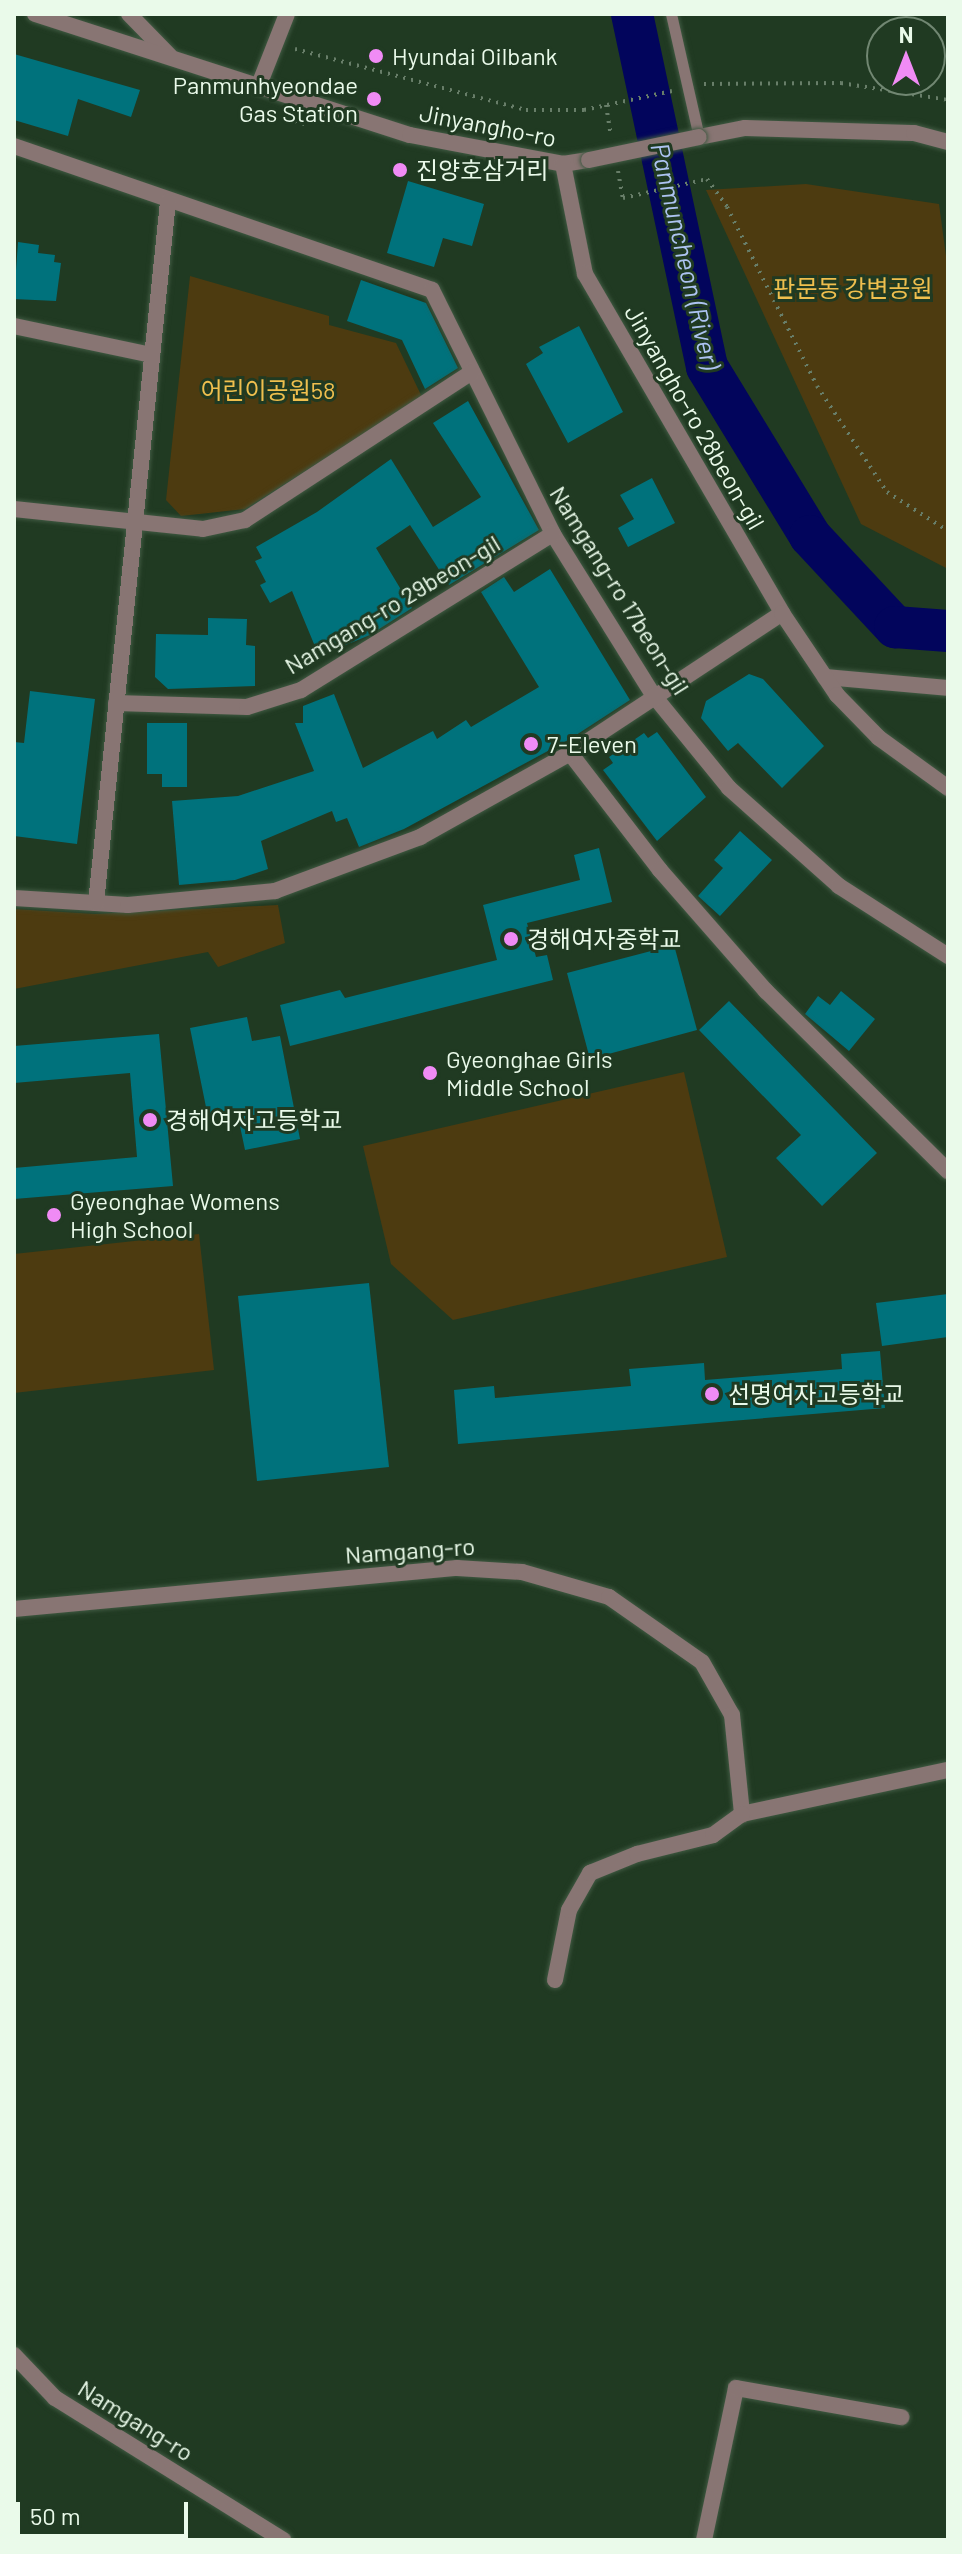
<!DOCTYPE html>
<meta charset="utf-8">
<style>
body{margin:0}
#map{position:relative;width:962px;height:2554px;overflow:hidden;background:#203a22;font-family:Barlow,"Noto Sans KR",sans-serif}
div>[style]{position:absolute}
.green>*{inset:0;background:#4d3b10}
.river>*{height:42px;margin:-21px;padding:0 21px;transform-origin:21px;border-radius:21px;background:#02055c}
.building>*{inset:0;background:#00727c}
.path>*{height:4px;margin-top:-2px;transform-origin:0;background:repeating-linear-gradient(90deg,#687e69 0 2px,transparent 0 8px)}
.roads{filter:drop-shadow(0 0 2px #405942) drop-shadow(0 0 2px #405942)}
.service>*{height:11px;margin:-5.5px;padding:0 5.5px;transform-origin:5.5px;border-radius:5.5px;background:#887573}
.minor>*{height:16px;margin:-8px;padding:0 8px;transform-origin:8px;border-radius:8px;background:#887573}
.tertiary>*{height:16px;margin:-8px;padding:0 8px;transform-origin:8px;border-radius:8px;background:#887573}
.bridges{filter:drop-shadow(0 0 2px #405942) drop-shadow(0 0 2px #405942)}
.tertiary-bridge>*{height:16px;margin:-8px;padding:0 8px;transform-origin:8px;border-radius:8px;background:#887573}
.dots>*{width:22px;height:22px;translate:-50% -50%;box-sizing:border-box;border:4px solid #203a22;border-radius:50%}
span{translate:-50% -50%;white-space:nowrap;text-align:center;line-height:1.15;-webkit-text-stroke:6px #203a22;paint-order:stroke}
.poi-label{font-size:24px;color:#eafaea}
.left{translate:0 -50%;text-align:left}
.right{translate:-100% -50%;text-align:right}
.street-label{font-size:24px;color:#eafaea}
.park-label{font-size:24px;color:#efbf4e}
.water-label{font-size:26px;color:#adc3f1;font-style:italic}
.frame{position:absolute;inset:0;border:16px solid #eafaea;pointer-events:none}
.north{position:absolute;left:866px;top:16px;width:80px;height:80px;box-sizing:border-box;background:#203a22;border:2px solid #718772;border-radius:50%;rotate:0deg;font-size:22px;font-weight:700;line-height:32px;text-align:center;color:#eafaea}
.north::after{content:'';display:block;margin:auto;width:28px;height:36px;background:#f08bf5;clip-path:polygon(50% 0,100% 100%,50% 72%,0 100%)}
.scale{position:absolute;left:16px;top:2502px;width:172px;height:36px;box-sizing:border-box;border:4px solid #eafaea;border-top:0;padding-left:10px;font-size:24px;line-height:28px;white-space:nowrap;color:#eafaea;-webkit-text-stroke:6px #203a22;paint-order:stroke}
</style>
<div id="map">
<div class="green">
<i style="clip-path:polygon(806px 184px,939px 204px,948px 271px,948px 569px,861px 524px,706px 190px)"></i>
<i style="clip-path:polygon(190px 276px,329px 316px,329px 325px,396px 343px,422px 397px,245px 509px,181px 516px,166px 500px)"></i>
<i style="clip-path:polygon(278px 905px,285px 943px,218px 967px,208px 952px,14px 989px,14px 909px,95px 914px)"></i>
<i style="clip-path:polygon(684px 1072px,727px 1257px,453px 1320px,391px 1264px,363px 1146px)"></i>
<i style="clip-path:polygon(199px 1234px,214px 1370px,14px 1393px,14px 1254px)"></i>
</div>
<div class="river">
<i style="left:632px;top:14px;width:361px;rotate:78deg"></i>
<i style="left:707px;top:367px;width:198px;rotate:58.6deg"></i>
<i style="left:810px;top:536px;width:125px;rotate:47deg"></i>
<i style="left:895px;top:627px;width:53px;rotate:4.3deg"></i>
</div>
<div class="building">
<i style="clip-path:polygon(14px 54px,140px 90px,131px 117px,78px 99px,68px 136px,14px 120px)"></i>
<i style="clip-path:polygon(408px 181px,484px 204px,472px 246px,443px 238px,434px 267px,387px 253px)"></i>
<i style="clip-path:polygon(18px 242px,39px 245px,38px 253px,55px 255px,54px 262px,61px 263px,56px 301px,14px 299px)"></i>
<i style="clip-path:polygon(361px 280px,426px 303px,458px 368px,425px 389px,402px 340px,347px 321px)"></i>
<i style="clip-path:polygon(579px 326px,623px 412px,568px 443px,526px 364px,543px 353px,539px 347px)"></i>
<i style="clip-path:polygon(468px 401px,539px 530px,449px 585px,410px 525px,376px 548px,412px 608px,370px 635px,319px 656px,292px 591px,270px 603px,260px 585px,266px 582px,255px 561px,262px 558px,256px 547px,317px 512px,391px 459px,433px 527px,481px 497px,433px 423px)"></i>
<i style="clip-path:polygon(652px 478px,675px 523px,628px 547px,618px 528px,634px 519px,620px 495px)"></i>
<i style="clip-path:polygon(550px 569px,630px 700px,570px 739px,404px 829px,359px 847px,347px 818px,336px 822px,332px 811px,261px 841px,268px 869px,235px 880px,179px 885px,172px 801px,238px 796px,314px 771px,295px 723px,303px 723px,303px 706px,334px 694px,363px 768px,433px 731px,437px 739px,466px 720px,471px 727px,539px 687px,481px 592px,504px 577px,514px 592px)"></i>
<i style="clip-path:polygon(208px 618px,247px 619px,246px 645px,255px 646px,255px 686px,168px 689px,155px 677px,156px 634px,208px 635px)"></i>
<i style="clip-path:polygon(749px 674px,763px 679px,824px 746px,782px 788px,738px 743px,728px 751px,701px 718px,706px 701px)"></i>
<i style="clip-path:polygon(30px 691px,95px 699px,77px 844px,14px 836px,14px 742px,24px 743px)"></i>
<i style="clip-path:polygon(147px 723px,187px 723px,187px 787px,162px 787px,162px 774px,147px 774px)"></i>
<i style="clip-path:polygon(657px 732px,706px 797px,657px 841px,603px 770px,613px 763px,609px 757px,644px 733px,648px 738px)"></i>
<i style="clip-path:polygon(740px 831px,772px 860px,720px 916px,698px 896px,723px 868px,714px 860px)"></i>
<i style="clip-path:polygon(599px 848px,612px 902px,527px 923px,536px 957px,547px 955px,553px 980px,290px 1046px,280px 1005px,340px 990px,345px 998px,497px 960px,483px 905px,580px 880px,574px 855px)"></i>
<i style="clip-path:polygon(674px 945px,697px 1030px,590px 1059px,567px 973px)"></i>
<i style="clip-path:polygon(841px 991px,875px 1019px,849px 1051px,805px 1014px,818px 996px,830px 1005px)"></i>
<i style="clip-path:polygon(729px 1001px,877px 1153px,822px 1206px,776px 1158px,801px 1135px,699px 1030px)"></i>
<i style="clip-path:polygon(247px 1017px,252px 1041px,280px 1036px,300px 1139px,245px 1150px,237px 1112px,208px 1117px,190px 1028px)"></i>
<i style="clip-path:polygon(159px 1034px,173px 1186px,14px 1199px,14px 1168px,137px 1157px,130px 1073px,14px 1083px,14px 1046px)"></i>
<i style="clip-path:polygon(369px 1283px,389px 1467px,257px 1481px,238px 1296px)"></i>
<i style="clip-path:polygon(948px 1294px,948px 1337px,882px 1346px,876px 1303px)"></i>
<i style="clip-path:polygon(880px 1351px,885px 1408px,458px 1444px,454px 1390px,494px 1386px,495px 1398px,631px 1386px,629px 1369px,704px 1363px,705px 1380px,842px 1369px,841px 1354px)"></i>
</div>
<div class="path">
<i style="left:295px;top:49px;width:239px;rotate:14.8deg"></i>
<i style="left:526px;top:110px;width:58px"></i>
<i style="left:584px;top:110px;width:90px;rotate:-12.2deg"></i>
<i style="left:704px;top:84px;width:137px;rotate:-0.4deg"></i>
<i style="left:841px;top:83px;width:108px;rotate:9deg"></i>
<i style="left:606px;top:105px;width:30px;rotate:81deg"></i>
<i style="left:295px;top:121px;width:14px;rotate:17deg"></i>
<i style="left:618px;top:171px;width:27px;rotate:80deg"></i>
<i style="left:623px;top:198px;width:86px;rotate:-12.7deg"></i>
<i style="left:707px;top:179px;width:34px;rotate:54deg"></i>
<i style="left:727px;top:207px;width:200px;rotate:63.3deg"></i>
<i style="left:817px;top:386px;width:127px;rotate:56.6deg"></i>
<i style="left:887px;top:492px;width:72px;rotate:32.6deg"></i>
</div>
<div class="roads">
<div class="service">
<i style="left:671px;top:14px;width:126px;rotate:77.2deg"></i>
</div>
<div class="minor">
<i style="left:129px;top:14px;width:59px;rotate:45.7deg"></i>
<i style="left:259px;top:85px;width:76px;rotate:-68.5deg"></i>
<i style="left:14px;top:146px;width:442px;rotate:19deg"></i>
<i style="left:432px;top:290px;width:272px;rotate:63.6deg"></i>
<i style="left:553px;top:534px;width:191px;rotate:58.1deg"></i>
<i style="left:654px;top:696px;width:119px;rotate:50.8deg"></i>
<i style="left:729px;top:788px;width:147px;rotate:41.7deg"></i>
<i style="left:839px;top:886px;width:130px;rotate:32.7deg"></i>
<i style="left:14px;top:326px;width:141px;rotate:11.9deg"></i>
<i style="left:14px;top:509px;width:190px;rotate:6deg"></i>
<i style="left:203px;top:529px;width:43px;rotate:-12.1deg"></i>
<i style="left:245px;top:520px;width:271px;rotate:-33.1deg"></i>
<i style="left:825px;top:677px;width:123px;rotate:5.1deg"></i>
<i style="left:116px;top:703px;width:131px;rotate:1.7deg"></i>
<i style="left:247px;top:707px;width:57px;rotate:-17.5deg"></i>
<i style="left:301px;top:690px;width:296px;rotate:-31.8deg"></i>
<i style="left:570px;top:753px;width:148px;rotate:52.4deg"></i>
<i style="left:660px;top:870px;width:161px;rotate:48.8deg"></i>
<i style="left:766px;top:991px;width:256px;rotate:44.7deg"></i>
<i style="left:14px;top:898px;width:114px;rotate:3.5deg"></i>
<i style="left:128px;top:905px;width:148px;rotate:-5.4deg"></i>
<i style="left:275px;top:891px;width:155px;rotate:-20.4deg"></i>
<i style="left:420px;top:837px;width:172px;rotate:-29.2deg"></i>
<i style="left:570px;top:753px;width:254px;rotate:-33.4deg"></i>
<i style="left:96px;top:903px;width:705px;rotate:-84.14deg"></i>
<i style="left:14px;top:1609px;width:445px;rotate:-5.3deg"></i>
<i style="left:457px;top:1568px;width:65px;rotate:3.5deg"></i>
<i style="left:522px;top:1572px;width:91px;rotate:16deg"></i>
<i style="left:609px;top:1597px;width:113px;rotate:35deg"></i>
<i style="left:702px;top:1662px;width:61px;rotate:60.5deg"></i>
<i style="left:732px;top:1715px;width:100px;rotate:84.2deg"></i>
<i style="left:742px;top:1814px;width:211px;rotate:-12.1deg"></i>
<i style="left:555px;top:1980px;width:71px;rotate:-78.7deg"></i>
<i style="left:569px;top:1910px;width:43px;rotate:-60.4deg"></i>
<i style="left:590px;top:1873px;width:51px;rotate:-22deg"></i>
<i style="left:637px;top:1854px;width:78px;rotate:-14deg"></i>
<i style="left:713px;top:1835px;width:36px;rotate:-36deg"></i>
<i style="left:704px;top:2540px;width:155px;rotate:-78.1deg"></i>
<i style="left:736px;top:2388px;width:168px;rotate:10deg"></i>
</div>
<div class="tertiary">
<i style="left:35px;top:14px;width:394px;rotate:17.9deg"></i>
<i style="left:410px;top:135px;width:156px;rotate:10.7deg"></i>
<i style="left:563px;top:164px;width:26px;rotate:-9deg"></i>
<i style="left:699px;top:137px;width:47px;rotate:-11.1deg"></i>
<i style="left:745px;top:128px;width:169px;rotate:1.7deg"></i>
<i style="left:914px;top:133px;width:35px;rotate:15deg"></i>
<i style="left:563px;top:164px;width:112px;rotate:78.7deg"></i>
<i style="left:585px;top:274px;width:392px;rotate:59.8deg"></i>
<i style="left:782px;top:613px;width:99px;rotate:56.1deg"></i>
<i style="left:837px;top:695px;width:60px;rotate:45.7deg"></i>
<i style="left:879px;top:738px;width:85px;rotate:35.9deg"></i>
<i style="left:14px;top:2355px;width:59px;rotate:46.4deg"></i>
<i style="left:55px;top:2398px;width:269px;rotate:31.9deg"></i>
</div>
</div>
<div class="bridges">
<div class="tertiary-bridge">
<i style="left:589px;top:160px;width:112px;rotate:-11.8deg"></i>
</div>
</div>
<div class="dots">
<i style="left:376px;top:56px;background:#f08bf5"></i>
<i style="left:374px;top:99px;background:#f08bf5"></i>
<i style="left:400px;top:170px;background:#f08bf5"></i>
<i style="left:531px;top:744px;background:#f08bf5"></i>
<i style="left:511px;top:939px;background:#f08bf5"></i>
<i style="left:430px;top:1073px;background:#f08bf5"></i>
<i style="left:150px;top:1120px;background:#f08bf5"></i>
<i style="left:54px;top:1215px;background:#f08bf5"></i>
<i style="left:712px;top:1394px;background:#f08bf5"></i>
</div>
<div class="poi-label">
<span class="left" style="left:392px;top:56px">Hyundai Oilbank</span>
<span class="right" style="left:358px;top:99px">Panmunhyeondae<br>Gas Station</span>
<span class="left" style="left:416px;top:170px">진양호삼거리</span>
<span class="left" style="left:547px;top:744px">7-Eleven</span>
<span class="left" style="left:527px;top:939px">경해여자중학교</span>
<span class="left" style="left:446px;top:1073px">Gyeonghae Girls<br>Middle School</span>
<span class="left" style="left:166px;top:1120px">경해여자고등학교</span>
<span class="left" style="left:70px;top:1215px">Gyeonghae Womens<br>High School</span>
<span class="left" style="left:728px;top:1394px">선명여자고등학교</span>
</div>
<div class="street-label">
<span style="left:488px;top:125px;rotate:11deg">Jinyangho-ro</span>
<span style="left:695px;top:417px;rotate:60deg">Jinyangho-ro 28beon-gil</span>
<span style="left:620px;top:590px;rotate:58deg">Namgang-ro 17beon-gil</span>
<span style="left:392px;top:604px;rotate:-31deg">Namgang-ro 29beon-gil</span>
<span style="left:410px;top:1550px;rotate:-4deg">Namgang-ro</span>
<span style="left:136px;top:2420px;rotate:32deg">Namgang-ro</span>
</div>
<div class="park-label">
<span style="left:853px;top:288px">판문동 강변공원</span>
<span style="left:268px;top:390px">어린이공원58</span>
</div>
<div class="water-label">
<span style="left:686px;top:256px;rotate:77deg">Panmuncheon (River)</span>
</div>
<div class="frame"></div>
<div class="north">N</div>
<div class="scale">50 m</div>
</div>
